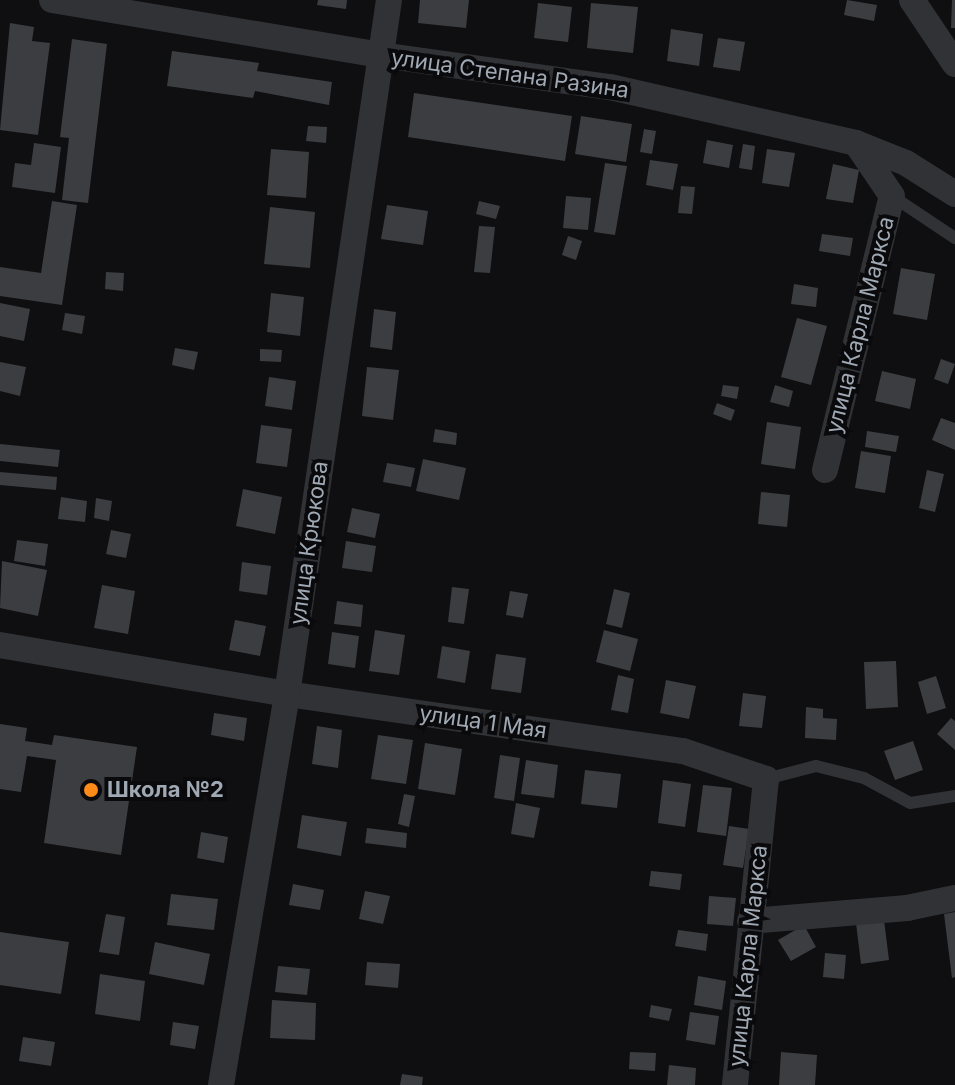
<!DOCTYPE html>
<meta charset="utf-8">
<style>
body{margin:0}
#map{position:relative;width:955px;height:1085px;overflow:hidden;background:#0f0f11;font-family:Inter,sans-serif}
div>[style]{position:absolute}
.building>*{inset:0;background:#3b3d41}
.service>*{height:12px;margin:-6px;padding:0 6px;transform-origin:6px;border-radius:6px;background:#303236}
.minor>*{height:26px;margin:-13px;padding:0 13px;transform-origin:13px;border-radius:13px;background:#303236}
.dots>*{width:22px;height:22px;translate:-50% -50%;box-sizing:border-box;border:4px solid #0a0a0c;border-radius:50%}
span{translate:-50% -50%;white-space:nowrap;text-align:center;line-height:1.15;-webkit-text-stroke:8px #0a0a0c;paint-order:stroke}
.street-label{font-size:22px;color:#9fa8b3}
.poi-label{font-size:22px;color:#9fa8b3;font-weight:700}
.left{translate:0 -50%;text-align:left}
</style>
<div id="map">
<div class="building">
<i style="clip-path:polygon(318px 0,347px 0,346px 9px,317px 5px)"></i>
<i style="clip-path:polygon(420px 0,469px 0,466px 28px,418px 23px)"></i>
<i style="clip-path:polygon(847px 0,877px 5px,874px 21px,844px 15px)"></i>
<i style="clip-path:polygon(952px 0,955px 0,955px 28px,951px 28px)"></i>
<i style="clip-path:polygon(538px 3px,572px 7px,568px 42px,534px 38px)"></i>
<i style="clip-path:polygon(591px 3px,638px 7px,633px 53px,587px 48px)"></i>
<i style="clip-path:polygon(10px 23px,34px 27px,32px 41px,50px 43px,38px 135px,0 130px)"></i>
<i style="clip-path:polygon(671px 29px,703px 34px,699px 66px,667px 61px)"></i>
<i style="clip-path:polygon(718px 38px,745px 42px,740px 71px,713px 67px)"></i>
<i style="clip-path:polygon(72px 39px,107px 44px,88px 203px,62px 200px,69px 138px,60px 137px)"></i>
<i style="clip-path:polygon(172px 51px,259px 63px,257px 71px,332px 82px,329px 105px,255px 91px,253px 98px,167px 86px)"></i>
<i style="clip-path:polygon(414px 93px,572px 116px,565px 161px,408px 137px)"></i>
<i style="clip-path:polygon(581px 116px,632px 124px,626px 162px,575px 154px)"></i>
<i style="clip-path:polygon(308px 126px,327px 127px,326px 143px,306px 141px)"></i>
<i style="clip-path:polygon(644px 129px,656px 131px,652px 154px,640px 152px)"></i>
<i style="clip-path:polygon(707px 140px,733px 145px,729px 168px,703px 163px)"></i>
<i style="clip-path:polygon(34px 143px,61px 147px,55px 193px,12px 187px,15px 163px,31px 165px)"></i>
<i style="clip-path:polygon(743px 144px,755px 146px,752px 170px,739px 168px)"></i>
<i style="clip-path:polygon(271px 149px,309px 152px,306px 198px,267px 195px)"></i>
<i style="clip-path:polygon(767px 149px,795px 153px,789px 187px,762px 183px)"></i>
<i style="clip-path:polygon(650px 160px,678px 164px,673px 190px,646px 185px)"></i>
<i style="clip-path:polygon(605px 163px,627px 166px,615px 235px,594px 232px)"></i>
<i style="clip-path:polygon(833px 164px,859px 170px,853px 203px,826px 199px)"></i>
<i style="clip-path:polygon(681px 186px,695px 187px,692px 214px,678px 213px)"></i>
<i style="clip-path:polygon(566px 196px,591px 198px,588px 230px,563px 228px)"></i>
<i style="clip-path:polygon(52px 201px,77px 205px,62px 305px,0 296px,0 267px,41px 273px)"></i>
<i style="clip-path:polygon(479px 201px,500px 206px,496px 219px,476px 214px)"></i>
<i style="clip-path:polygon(387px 205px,428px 211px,423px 245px,381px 239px)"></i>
<i style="clip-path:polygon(270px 207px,315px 212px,310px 268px,264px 264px)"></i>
<i style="clip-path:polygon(479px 226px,495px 227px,490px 273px,474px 272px)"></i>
<i style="clip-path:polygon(822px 234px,853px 238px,850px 256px,819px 251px)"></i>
<i style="clip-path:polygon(568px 236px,582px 241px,576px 260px,562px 255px)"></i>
<i style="clip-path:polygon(901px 268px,935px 274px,927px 320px,893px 314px)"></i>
<i style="clip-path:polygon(106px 272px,124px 273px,123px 291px,105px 289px)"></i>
<i style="clip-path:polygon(794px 284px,818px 288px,816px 307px,791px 304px)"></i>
<i style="clip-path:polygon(271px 293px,304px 297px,300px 336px,267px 332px)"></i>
<i style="clip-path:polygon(0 303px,30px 309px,24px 341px,0 336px)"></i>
<i style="clip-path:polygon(374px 309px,396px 312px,392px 350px,370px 347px)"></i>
<i style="clip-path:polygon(65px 313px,85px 316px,82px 334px,62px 330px)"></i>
<i style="clip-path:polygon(797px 318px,827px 326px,811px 385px,781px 377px)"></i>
<i style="clip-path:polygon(175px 348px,198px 352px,194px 370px,172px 365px)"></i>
<i style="clip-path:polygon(260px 349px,282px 350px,281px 362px,260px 361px)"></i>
<i style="clip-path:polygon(941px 359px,955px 364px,948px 384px,934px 379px)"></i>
<i style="clip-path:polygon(0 362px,26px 367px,20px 396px,0 391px)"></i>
<i style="clip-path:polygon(367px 367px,399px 370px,393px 420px,362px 416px)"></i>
<i style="clip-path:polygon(882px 371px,916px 379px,910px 409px,875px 401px)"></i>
<i style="clip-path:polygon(269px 377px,296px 381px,292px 410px,265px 406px)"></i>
<i style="clip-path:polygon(723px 385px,739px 387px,737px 399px,721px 396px)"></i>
<i style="clip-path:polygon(775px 385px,793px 391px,789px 407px,770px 402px)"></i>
<i style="clip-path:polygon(717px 403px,735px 410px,731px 421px,713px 414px)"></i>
<i style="clip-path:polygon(941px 418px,955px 423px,955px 450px,932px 440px)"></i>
<i style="clip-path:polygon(767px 422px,801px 427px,795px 469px,761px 464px)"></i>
<i style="clip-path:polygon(261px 425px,292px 429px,287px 467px,256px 463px)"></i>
<i style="clip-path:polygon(435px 429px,457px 433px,456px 445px,433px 442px)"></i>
<i style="clip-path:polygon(867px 431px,899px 436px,896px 452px,865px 447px)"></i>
<i style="clip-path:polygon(0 444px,60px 450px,58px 467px,0 461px)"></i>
<i style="clip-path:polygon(861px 451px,891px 456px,885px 493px,855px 488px)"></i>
<i style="clip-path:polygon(423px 459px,466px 468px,459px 500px,416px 491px)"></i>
<i style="clip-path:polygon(387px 463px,415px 468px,411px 487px,383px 482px)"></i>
<i style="clip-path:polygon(927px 470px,944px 474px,935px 512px,919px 508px)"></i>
<i style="clip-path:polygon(0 472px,57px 477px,56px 490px,0 485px)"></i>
<i style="clip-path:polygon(243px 489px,282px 497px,275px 534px,236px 526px)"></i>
<i style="clip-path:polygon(761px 492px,790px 495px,787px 527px,758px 524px)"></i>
<i style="clip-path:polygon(61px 497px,87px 501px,85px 522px,58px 519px)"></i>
<i style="clip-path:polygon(96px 498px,112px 501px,109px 521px,94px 518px)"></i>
<i style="clip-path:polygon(352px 508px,380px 514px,375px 538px,347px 532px)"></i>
<i style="clip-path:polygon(111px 530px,131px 534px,126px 558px,106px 554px)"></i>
<i style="clip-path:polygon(17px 540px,48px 544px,45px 566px,14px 561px)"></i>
<i style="clip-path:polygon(346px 541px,376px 546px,372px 572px,342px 568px)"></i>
<i style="clip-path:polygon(2px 561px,47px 570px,38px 616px,0 608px)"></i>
<i style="clip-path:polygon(242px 562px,271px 566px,267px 595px,239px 591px)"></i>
<i style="clip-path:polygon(102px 585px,135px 591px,128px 634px,94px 628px)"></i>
<i style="clip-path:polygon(452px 587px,469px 589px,464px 624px,448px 622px)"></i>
<i style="clip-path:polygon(614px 589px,630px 593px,622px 628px,606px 624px)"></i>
<i style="clip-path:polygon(510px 591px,528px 594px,523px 618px,506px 615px)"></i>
<i style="clip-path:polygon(337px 601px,363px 605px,361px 627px,334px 624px)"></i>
<i style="clip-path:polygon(235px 620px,266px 626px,260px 656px,229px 650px)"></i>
<i style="clip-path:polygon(375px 630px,405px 635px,399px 675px,369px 671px)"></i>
<i style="clip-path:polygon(604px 630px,638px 639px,630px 671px,596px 662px)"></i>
<i style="clip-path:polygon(332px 632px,359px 636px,355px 668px,328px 664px)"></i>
<i style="clip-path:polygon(442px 646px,470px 651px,465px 683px,437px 678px)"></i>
<i style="clip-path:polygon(496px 654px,526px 658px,521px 693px,491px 689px)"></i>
<i style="clip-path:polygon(896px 661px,898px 707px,866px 709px,864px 662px)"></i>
<i style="clip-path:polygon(618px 675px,634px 679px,628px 713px,611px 710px)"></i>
<i style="clip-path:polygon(936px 676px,946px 708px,927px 714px,918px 682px)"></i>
<i style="clip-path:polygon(666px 680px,696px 686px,689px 719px,660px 713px)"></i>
<i style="clip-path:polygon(743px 693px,766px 696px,762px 728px,739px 726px)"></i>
<i style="clip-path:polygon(806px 707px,823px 709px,823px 718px,837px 719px,836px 740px,805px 738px)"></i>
<i style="clip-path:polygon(214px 713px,247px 718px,244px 741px,211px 735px)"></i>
<i style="clip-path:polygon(951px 718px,955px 721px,955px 750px,937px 734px)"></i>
<i style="clip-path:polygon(0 724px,27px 728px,25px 741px,52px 745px,54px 735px,137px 747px,121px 855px,44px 843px,56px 760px,27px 756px,21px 792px,0 789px)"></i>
<i style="clip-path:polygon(317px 726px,342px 730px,338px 768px,312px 764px)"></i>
<i style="clip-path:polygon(378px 735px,413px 740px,406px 784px,371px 779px)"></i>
<i style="clip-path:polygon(913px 741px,923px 770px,895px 780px,884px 751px)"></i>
<i style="clip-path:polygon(425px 743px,462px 749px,455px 795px,418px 789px)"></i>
<i style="clip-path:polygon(500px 755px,520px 758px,514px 801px,494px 798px)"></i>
<i style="clip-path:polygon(526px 760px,558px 765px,554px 798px,521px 794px)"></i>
<i style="clip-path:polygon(585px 770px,621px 774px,617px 808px,581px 804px)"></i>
<i style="clip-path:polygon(663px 780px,691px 784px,685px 827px,658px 823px)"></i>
<i style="clip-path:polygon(703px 785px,732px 788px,726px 836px,697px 832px)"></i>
<i style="clip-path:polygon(404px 794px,415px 796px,409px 827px,398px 824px)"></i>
<i style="clip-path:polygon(516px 803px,540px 808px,534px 838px,511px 834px)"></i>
<i style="clip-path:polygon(302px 815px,347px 822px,341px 856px,297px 848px)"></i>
<i style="clip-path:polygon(729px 826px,749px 829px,743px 868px,723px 865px)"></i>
<i style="clip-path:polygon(367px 828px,407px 833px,406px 848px,365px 843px)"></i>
<i style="clip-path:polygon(201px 832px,228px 837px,224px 863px,197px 858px)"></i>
<i style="clip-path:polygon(651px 871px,682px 874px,680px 890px,649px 886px)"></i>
<i style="clip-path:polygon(293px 884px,324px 890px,320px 910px,289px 905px)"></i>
<i style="clip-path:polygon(365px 891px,390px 896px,383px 924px,359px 919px)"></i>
<i style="clip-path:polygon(171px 894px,218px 899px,214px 930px,167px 925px)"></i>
<i style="clip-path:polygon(709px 896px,736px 898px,733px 926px,707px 924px)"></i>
<i style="clip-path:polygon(955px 912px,955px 977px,952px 978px,944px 914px)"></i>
<i style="clip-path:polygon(106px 914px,125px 917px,119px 955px,99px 952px)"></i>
<i style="clip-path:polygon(884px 920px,889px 960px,861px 964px,856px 923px)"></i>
<i style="clip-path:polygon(804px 925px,816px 947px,791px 961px,778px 940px)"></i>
<i style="clip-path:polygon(678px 930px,708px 934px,706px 951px,675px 946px)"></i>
<i style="clip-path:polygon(0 932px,69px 942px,61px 994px,0 985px)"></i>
<i style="clip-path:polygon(155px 942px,210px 954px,204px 985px,149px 974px)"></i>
<i style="clip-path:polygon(825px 953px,846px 955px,844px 979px,823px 977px)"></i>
<i style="clip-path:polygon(367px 962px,400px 964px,398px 988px,365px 985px)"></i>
<i style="clip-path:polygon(278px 966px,310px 969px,307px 995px,275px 992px)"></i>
<i style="clip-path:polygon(100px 974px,145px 981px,140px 1021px,95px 1014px)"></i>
<i style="clip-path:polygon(698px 976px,726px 981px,722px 1010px,694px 1005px)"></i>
<i style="clip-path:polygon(272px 1000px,316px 1003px,315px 1040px,270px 1038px)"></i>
<i style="clip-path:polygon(651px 1005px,672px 1009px,669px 1021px,649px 1017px)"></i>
<i style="clip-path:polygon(690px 1012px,719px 1016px,715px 1045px,686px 1040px)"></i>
<i style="clip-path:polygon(173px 1022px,199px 1026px,195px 1049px,170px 1045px)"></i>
<i style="clip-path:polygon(23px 1037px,55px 1042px,51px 1066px,19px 1061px)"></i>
<i style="clip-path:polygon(630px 1052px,656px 1053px,655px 1071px,629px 1069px)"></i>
<i style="clip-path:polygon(781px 1052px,817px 1055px,815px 1085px,779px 1085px)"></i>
<i style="clip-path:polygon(669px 1065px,696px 1068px,695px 1085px,667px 1085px)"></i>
<i style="clip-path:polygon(402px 1074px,423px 1077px,422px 1085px,400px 1085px)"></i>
</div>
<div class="service">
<i style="left:892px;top:196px;width:76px;rotate:33.7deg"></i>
<i style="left:766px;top:779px;width:52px;rotate:-14.6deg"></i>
<i style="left:816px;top:766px;width:49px;rotate:14deg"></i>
<i style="left:864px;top:778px;width:52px;rotate:28.5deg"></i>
<i style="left:910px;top:803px;width:46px;rotate:-8.8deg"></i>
</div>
<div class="minor">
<i style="left:52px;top:0;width:334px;rotate:9.5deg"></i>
<i style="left:381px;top:55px;width:231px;rotate:8deg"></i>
<i style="left:610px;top:87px;width:252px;rotate:12.8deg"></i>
<i style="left:856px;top:143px;width:54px;rotate:21.8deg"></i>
<i style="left:906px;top:163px;width:58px;rotate:32.3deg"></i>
<i style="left:912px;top:0;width:77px;rotate:56.1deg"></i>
<i style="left:825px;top:470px;width:282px;rotate:-76.3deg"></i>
<i style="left:892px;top:196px;width:64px;rotate:-124.2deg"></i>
<i style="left:0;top:645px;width:291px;rotate:9.7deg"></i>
<i style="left:287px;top:694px;width:400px;rotate:8.2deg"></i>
<i style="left:683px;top:751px;width:88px;rotate:18.6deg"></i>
<i style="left:766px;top:779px;width:308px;rotate:95.8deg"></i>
<i style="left:750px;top:921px;width:158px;rotate:-4.7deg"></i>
<i style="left:907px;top:908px;width:49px;rotate:-11.8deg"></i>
<i style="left:221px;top:1085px;width:397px;rotate:-80.4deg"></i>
<i style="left:287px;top:694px;width:701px;rotate:-81.64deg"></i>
</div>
<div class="dots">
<i style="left:91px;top:790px;background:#fe8a1a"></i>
</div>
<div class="street-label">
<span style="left:510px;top:74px;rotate:8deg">улица Степана Разина</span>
<span style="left:860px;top:325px;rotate:-76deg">улица Карла Маркса</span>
<span style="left:309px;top:543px;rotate:-82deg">улица Крюкова</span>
<span style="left:483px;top:722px;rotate:8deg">улица 1 Мая</span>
<span style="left:748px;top:956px;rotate:-84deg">улица Карла Маркса</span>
</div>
<div class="poi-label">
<span class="left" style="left:107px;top:790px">Школа №2</span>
</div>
</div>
